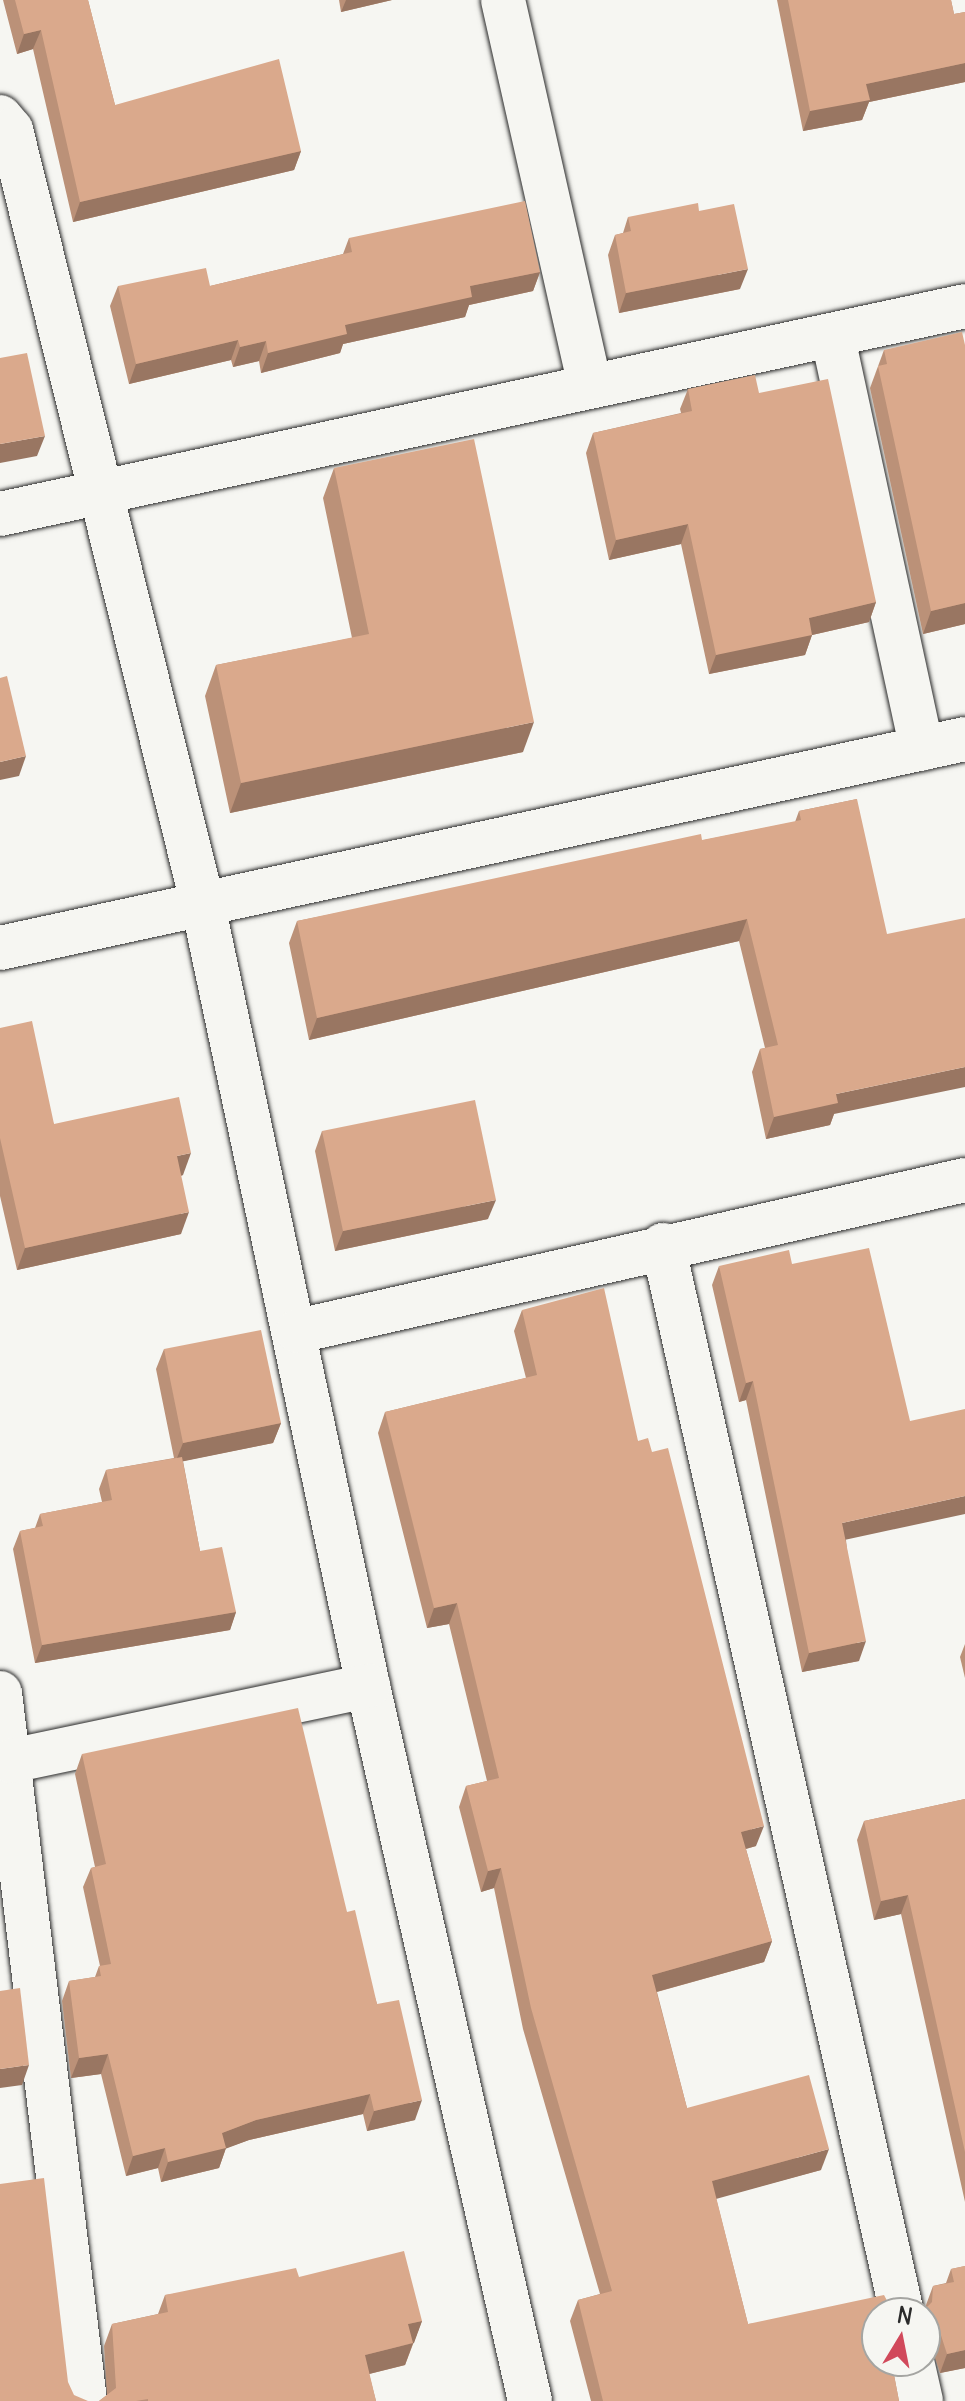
<!DOCTYPE html>
<style>
body{margin:0}
#map{position:relative;width:965px;height:2401px;overflow:hidden;background:#f6f6f2;font-family:Delius,sans-serif}
div>[style]{position:absolute}
.roads{filter:drop-shadow(0 0 2px #2b2b2b) drop-shadow(0 0 2px #2b2b2b)}
.street>*{height:44px;margin:-22px;padding:0 22px;transform-origin:22px;border-radius:22px;background:#f6f6f2}
.secondary>*{height:44px;margin:-22px;padding:0 22px;transform-origin:22px;border-radius:22px;background:#f6f6f2}
.wall>*{inset:0;background:#bb9178}
.shaded-wall>*{inset:0;background:#997662}
.building>*{inset:0;background:#daa98c}
span{translate:-50% -50%;white-space:nowrap;text-align:center;line-height:1.15;-webkit-text-stroke:7px #f6f6f2;paint-order:stroke}
.north{position:absolute;left:861px;top:2297px;width:80px;height:80px;box-sizing:border-box;background:#f6f6f2;border:2px solid #a5a5a2;border-radius:50%;rotate:10deg;font-size:22px;font-weight:700;line-height:32px;text-align:center;color:#2b2b2b}
.north::after{content:'';display:block;margin:auto;width:28px;height:36px;background:#d1495b;clip-path:polygon(50% 0,100% 100%,50% 72%,0 100%)}
</style>
<div id="map">
<div class="roads">
<div class="street">
<i style="left:503px;top:0;width:396px;rotate:77.3deg"></i>
<i style="left:0;top:117px;width:17px;rotate:50deg"></i>
<i style="left:11px;top:130px;width:798px;rotate:76.09deg"></i>
<i style="left:203px;top:905px;width:798px;rotate:78.07deg"></i>
<i style="left:368px;top:1686px;width:733px;rotate:77.23deg"></i>
<i style="left:833px;top:338px;width:420px;rotate:77.8deg"></i>
<i style="left:0;top:514px;width:987px;rotate:-12.16deg"></i>
<i style="left:663px;top:1245px;width:1094px;rotate:77.39deg"></i>
<i style="left:298px;top:1331px;width:684px;rotate:-12.76deg"></i>
<i style="left:0;top:1693px;width:713px;rotate:83.15deg"></i>
<i style="left:11px;top:1761px;width:365px;rotate:-11.9deg"></i>
<i style="left:912px;top:2361px;width:41px;rotate:77.3deg"></i>
</div>
<div class="secondary">
<i style="left:0;top:948px;width:987px;rotate:-12.22deg"></i>
</div>
</div>
<div class="wall">
<i style="clip-path:polygon(3px 0,88px 0,115px 105px,301px 151px,294px 170px,73px 222px,33px 49px,17px 54px)"></i>
<i style="clip-path:polygon(339px 0,392px 0,341px 12px)"></i>
<i style="clip-path:polygon(777px 0,951px 0,954px 14px,965px 12px,965px 82px,869px 102px,862px 120px,803px 131px)"></i>
<i style="clip-path:polygon(628px 217px,740px 289px,619px 313px,608px 255px,615px 235px,623px 233px)"></i>
<i style="clip-path:polygon(349px 238px,540px 272px,533px 291px,469px 305px,465px 317px,343px 344px,340px 353px,261px 373px,259px 361px,233px 367px,231px 360px,129px 384px,110px 306px,118px 286px,210px 286px,343px 254px)"></i>
<i style="clip-path:polygon(965px 345px,965px 624px,923px 634px,870px 388px,884px 350px)"></i>
<i style="clip-path:polygon(688px 389px,759px 393px,876px 602px,869px 622px,812px 635px,805px 655px,709px 674px,681px 544px,609px 560px,586px 453px,593px 433px,681px 413px,680px 409px)"></i>
<i style="clip-path:polygon(334px 468px,523px 752px,230px 813px,205px 696px,216px 665px,352px 638px,323px 498px)"></i>
<i style="clip-path:polygon(857px 799px,834px 1114px,830px 1125px,766px 1139px,752px 1072px,760px 1049px,765px 1048px,739px 941px,309px 1040px,289px 943px,297px 921px,795px 822px,799px 811px)"></i>
<i style="clip-path:polygon(0 1028px,54px 1124px,183px 1175px,181px 1176px,181px 1234px,17px 1270px,0 1196px)"></i>
<i style="clip-path:polygon(322px 1131px,488px 1219px,335px 1251px,315px 1151px)"></i>
<i style="clip-path:polygon(719px 1266px,846px 1540px,859px 1661px,802px 1672px,746px 1400px,739px 1402px,712px 1285px)"></i>
<i style="clip-path:polygon(522px 1310px,638px 1441px,756px 1846px,746px 1849px,772px 1941px,764px 1962px,657px 1992px,687px 2108px,821px 2170px,716px 2198px,748px 2324px,877px 2313px,894px 2375px,899px 2401px,591px 2401px,570px 2321px,578px 2300px,600px 2294px,523px 2029px,494px 1888px,481px 1892px,459px 1807px,466px 1786px,487px 1781px,449px 1624px,427px 1628px,378px 1433px,385px 1412px,526px 1378px,514px 1331px)"></i>
<i style="clip-path:polygon(164px 1349px,281px 1423px,273px 1443px,183px 1461px,200px 1551px,236px 1612px,230px 1630px,35px 1663px,13px 1549px,20px 1531px,35px 1528px,40px 1514px,102px 1502px,99px 1489px,106px 1470px,174px 1458px,156px 1369px)"></i>
<i style="clip-path:polygon(965px 1644px,965px 1678px,960px 1657px)"></i>
<i style="clip-path:polygon(82px 1754px,347px 1912px,415px 2120px,367px 2131px,363px 2114px,249px 2140px,226px 2148px,219px 2168px,161px 2182px,158px 2168px,126px 2176px,101px 2074px,71px 2078px,62px 2001px,69px 1981px,95px 1977px,99px 1966px,100px 1966px,83px 1887px,91px 1868px,95px 1867px,75px 1774px)"></i>
<i style="clip-path:polygon(965px 1799px,965px 2202px,901px 1914px,874px 1920px,857px 1840px,864px 1821px)"></i>
<i style="clip-path:polygon(965px 2266px,965px 2368px,940px 2373px,931px 2345px,925px 2343px,926px 2305px,933px 2286px,946px 2283px,951px 2269px)"></i>
<i style="clip-path:polygon(299px 2277px,422px 2321px,405px 2365px,369px 2374px,376px 2401px,99px 2401px,107px 2395px,104px 2346px,112px 2324px,158px 2314px,165px 2295px)"></i>
</div>
<div class="shaded-wall">
<i style="clip-path:polygon(346px 0,392px 0,341px 12px)"></i>
<i style="clip-path:polygon(41px 30px,33px 49px,17px 54px,24px 34px)"></i>
<i style="clip-path:polygon(965px 63px,965px 82px,869px 102px,862px 120px,803px 131px,810px 111px,866px 84px)"></i>
<i style="clip-path:polygon(301px 151px,294px 170px,73px 222px,80px 202px)"></i>
<i style="clip-path:polygon(748px 269px,740px 289px,619px 313px,626px 293px)"></i>
<i style="clip-path:polygon(540px 272px,533px 291px,469px 305px,465px 317px,343px 344px,340px 353px,261px 373px,268px 353px,345px 325px,470px 286px)"></i>
<i style="clip-path:polygon(238px 340px,231px 360px,129px 384px,136px 364px)"></i>
<i style="clip-path:polygon(266px 341px,259px 361px,233px 367px,240px 347px)"></i>
<i style="clip-path:polygon(45px 436px,37px 456px,0 463px,0 444px)"></i>
<i style="clip-path:polygon(688px 524px,681px 544px,609px 560px,616px 540px)"></i>
<i style="clip-path:polygon(876px 602px,869px 622px,812px 635px,805px 655px,709px 674px,716px 655px,809px 618px)"></i>
<i style="clip-path:polygon(965px 603px,965px 624px,923px 634px,931px 611px)"></i>
<i style="clip-path:polygon(534px 722px,523px 752px,230px 813px,241px 783px)"></i>
<i style="clip-path:polygon(26px 756px,19px 776px,0 780px,0 762px)"></i>
<i style="clip-path:polygon(747px 919px,739px 941px,309px 1040px,317px 1018px)"></i>
<i style="clip-path:polygon(965px 1067px,965px 1087px,834px 1114px,830px 1125px,766px 1139px,774px 1117px,836px 1094px)"></i>
<i style="clip-path:polygon(191px 1153px,183px 1175px,169px 1178px,177px 1156px)"></i>
<i style="clip-path:polygon(496px 1200px,488px 1219px,335px 1251px,343px 1231px)"></i>
<i style="clip-path:polygon(189px 1212px,181px 1234px,17px 1270px,25px 1248px)"></i>
<i style="clip-path:polygon(753px 1381px,746px 1400px,739px 1402px,746px 1383px)"></i>
<i style="clip-path:polygon(281px 1423px,273px 1443px,175px 1463px,183px 1443px)"></i>
<i style="clip-path:polygon(965px 1496px,965px 1514px,835px 1542px,842px 1523px)"></i>
<i style="clip-path:polygon(457px 1603px,449px 1624px,427px 1628px,434px 1608px)"></i>
<i style="clip-path:polygon(236px 1612px,230px 1630px,35px 1663px,42px 1645px)"></i>
<i style="clip-path:polygon(866px 1641px,859px 1661px,802px 1672px,809px 1653px)"></i>
<i style="clip-path:polygon(764px 1826px,756px 1846px,734px 1852px,741px 1832px)"></i>
<i style="clip-path:polygon(501px 1868px,494px 1888px,481px 1892px,488px 1871px)"></i>
<i style="clip-path:polygon(908px 1895px,901px 1914px,874px 1920px,881px 1901px)"></i>
<i style="clip-path:polygon(772px 1941px,764px 1962px,645px 1995px,652px 1975px)"></i>
<i style="clip-path:polygon(108px 2054px,101px 2074px,71px 2078px,79px 2058px)"></i>
<i style="clip-path:polygon(29px 2065px,22px 2085px,0 2088px,0 2069px)"></i>
<i style="clip-path:polygon(370px 2094px,363px 2114px,249px 2140px,225px 2149px,226px 2148px,219px 2168px,161px 2182px,168px 2162px,222px 2133px,256px 2120px)"></i>
<i style="clip-path:polygon(422px 2100px,415px 2120px,367px 2131px,374px 2111px)"></i>
<i style="clip-path:polygon(165px 2148px,158px 2168px,126px 2176px,133px 2156px)"></i>
<i style="clip-path:polygon(829px 2149px,821px 2170px,705px 2202px,712px 2181px)"></i>
<i style="clip-path:polygon(422px 2321px,414px 2343px,400px 2346px,408px 2324px)"></i>
<i style="clip-path:polygon(413px 2343px,405px 2365px,357px 2377px,365px 2355px)"></i>
<i style="clip-path:polygon(965px 2350px,965px 2368px,940px 2373px,947px 2354px)"></i>
<i style="clip-path:polygon(899px 2363px,891px 2384px,892px 2364px)"></i>
</div>
<div class="building">
<i style="clip-path:polygon(15px 0,88px 0,115px 105px,279px 59px,301px 151px,80px 202px,41px 30px,24px 34px)"></i>
<i style="clip-path:polygon(788px 0,951px 0,954px 14px,965px 12px,965px 63px,866px 84px,870px 100px,810px 111px)"></i>
<i style="clip-path:polygon(525px 201px,540px 272px,470px 286px,472px 297px,345px 325px,347px 334px,268px 353px,266px 341px,240px 347px,238px 340px,136px 364px,118px 286px,206px 268px,210px 286px,352px 252px,349px 238px)"></i>
<i style="clip-path:polygon(698px 203px,699px 211px,734px 204px,748px 269px,626px 293px,615px 235px,631px 231px,628px 217px)"></i>
<i style="clip-path:polygon(962px 332px,965px 345px,965px 603px,931px 611px,878px 366px,887px 364px,884px 350px)"></i>
<i style="clip-path:polygon(27px 353px,45px 436px,0 444px,0 358px)"></i>
<i style="clip-path:polygon(755px 375px,759px 393px,828px 379px,876px 602px,809px 618px,812px 635px,716px 655px,688px 524px,616px 540px,593px 433px,692px 411px,688px 389px)"></i>
<i style="clip-path:polygon(474px 439px,534px 722px,241px 783px,216px 665px,369px 634px,334px 468px)"></i>
<i style="clip-path:polygon(7px 676px,26px 756px,0 762px,0 678px)"></i>
<i style="clip-path:polygon(857px 799px,887px 934px,965px 918px,965px 1067px,836px 1094px,838px 1103px,774px 1117px,760px 1049px,778px 1045px,747px 919px,317px 1018px,297px 921px,701px 834px,702px 840px,801px 820px,799px 811px)"></i>
<i style="clip-path:polygon(32px 1021px,54px 1124px,179px 1097px,191px 1153px,177px 1156px,189px 1212px,25px 1248px,0 1138px,0 1028px)"></i>
<i style="clip-path:polygon(475px 1100px,496px 1200px,343px 1231px,322px 1131px)"></i>
<i style="clip-path:polygon(869px 1248px,910px 1421px,965px 1409px,965px 1496px,842px 1523px,866px 1641px,809px 1653px,753px 1381px,746px 1383px,719px 1266px,789px 1250px,792px 1264px)"></i>
<i style="clip-path:polygon(604px 1288px,638px 1441px,648px 1438px,652px 1452px,668px 1448px,764px 1826px,741px 1832px,772px 1941px,652px 1975px,687px 2108px,809px 2075px,829px 2149px,712px 2181px,748px 2324px,884px 2295px,892px 2310px,901px 2313px,877px 2313px,877px 2361px,899px 2361px,899px 2363px,892px 2364px,899px 2401px,603px 2401px,578px 2300px,612px 2291px,531px 2008px,501px 1868px,488px 1871px,466px 1786px,499px 1778px,457px 1603px,434px 1608px,385px 1412px,537px 1375px,522px 1310px)"></i>
<i style="clip-path:polygon(261px 1330px,281px 1423px,183px 1443px,164px 1349px)"></i>
<i style="clip-path:polygon(182px 1457px,200px 1551px,222px 1547px,236px 1612px,42px 1645px,20px 1531px,43px 1526px,40px 1514px,112px 1500px,106px 1470px)"></i>
<i style="clip-path:polygon(298px 1708px,347px 1912px,355px 1910px,377px 2004px,399px 2000px,422px 2100px,374px 2111px,370px 2094px,256px 2120px,222px 2133px,226px 2148px,168px 2162px,165px 2148px,133px 2156px,108px 2054px,79px 2058px,69px 1981px,101px 1976px,99px 1966px,111px 1964px,91px 1868px,106px 1864px,82px 1754px)"></i>
<i style="clip-path:polygon(965px 1799px,965px 2152px,908px 1895px,881px 1901px,864px 1821px)"></i>
<i style="clip-path:polygon(20px 1988px,29px 2065px,0 2069px,0 1991px)"></i>
<i style="clip-path:polygon(44px 2178px,68px 2382px,74px 2395px,88px 2401px,0 2401px,0 2184px)"></i>
<i style="clip-path:polygon(404px 2251px,422px 2321px,408px 2324px,413px 2343px,365px 2355px,376px 2401px,148px 2401px,148px 2399px,136px 2401px,99px 2401px,116px 2388px,112px 2324px,168px 2312px,165px 2295px,296px 2268px,299px 2277px)"></i>
<i style="clip-path:polygon(965px 2266px,965px 2350px,947px 2354px,938px 2326px,925px 2321px,925px 2313px,921px 2313px,932px 2302px,933px 2286px,954px 2282px,951px 2269px)"></i>
</div>
<div class="north">N</div>
</div>
